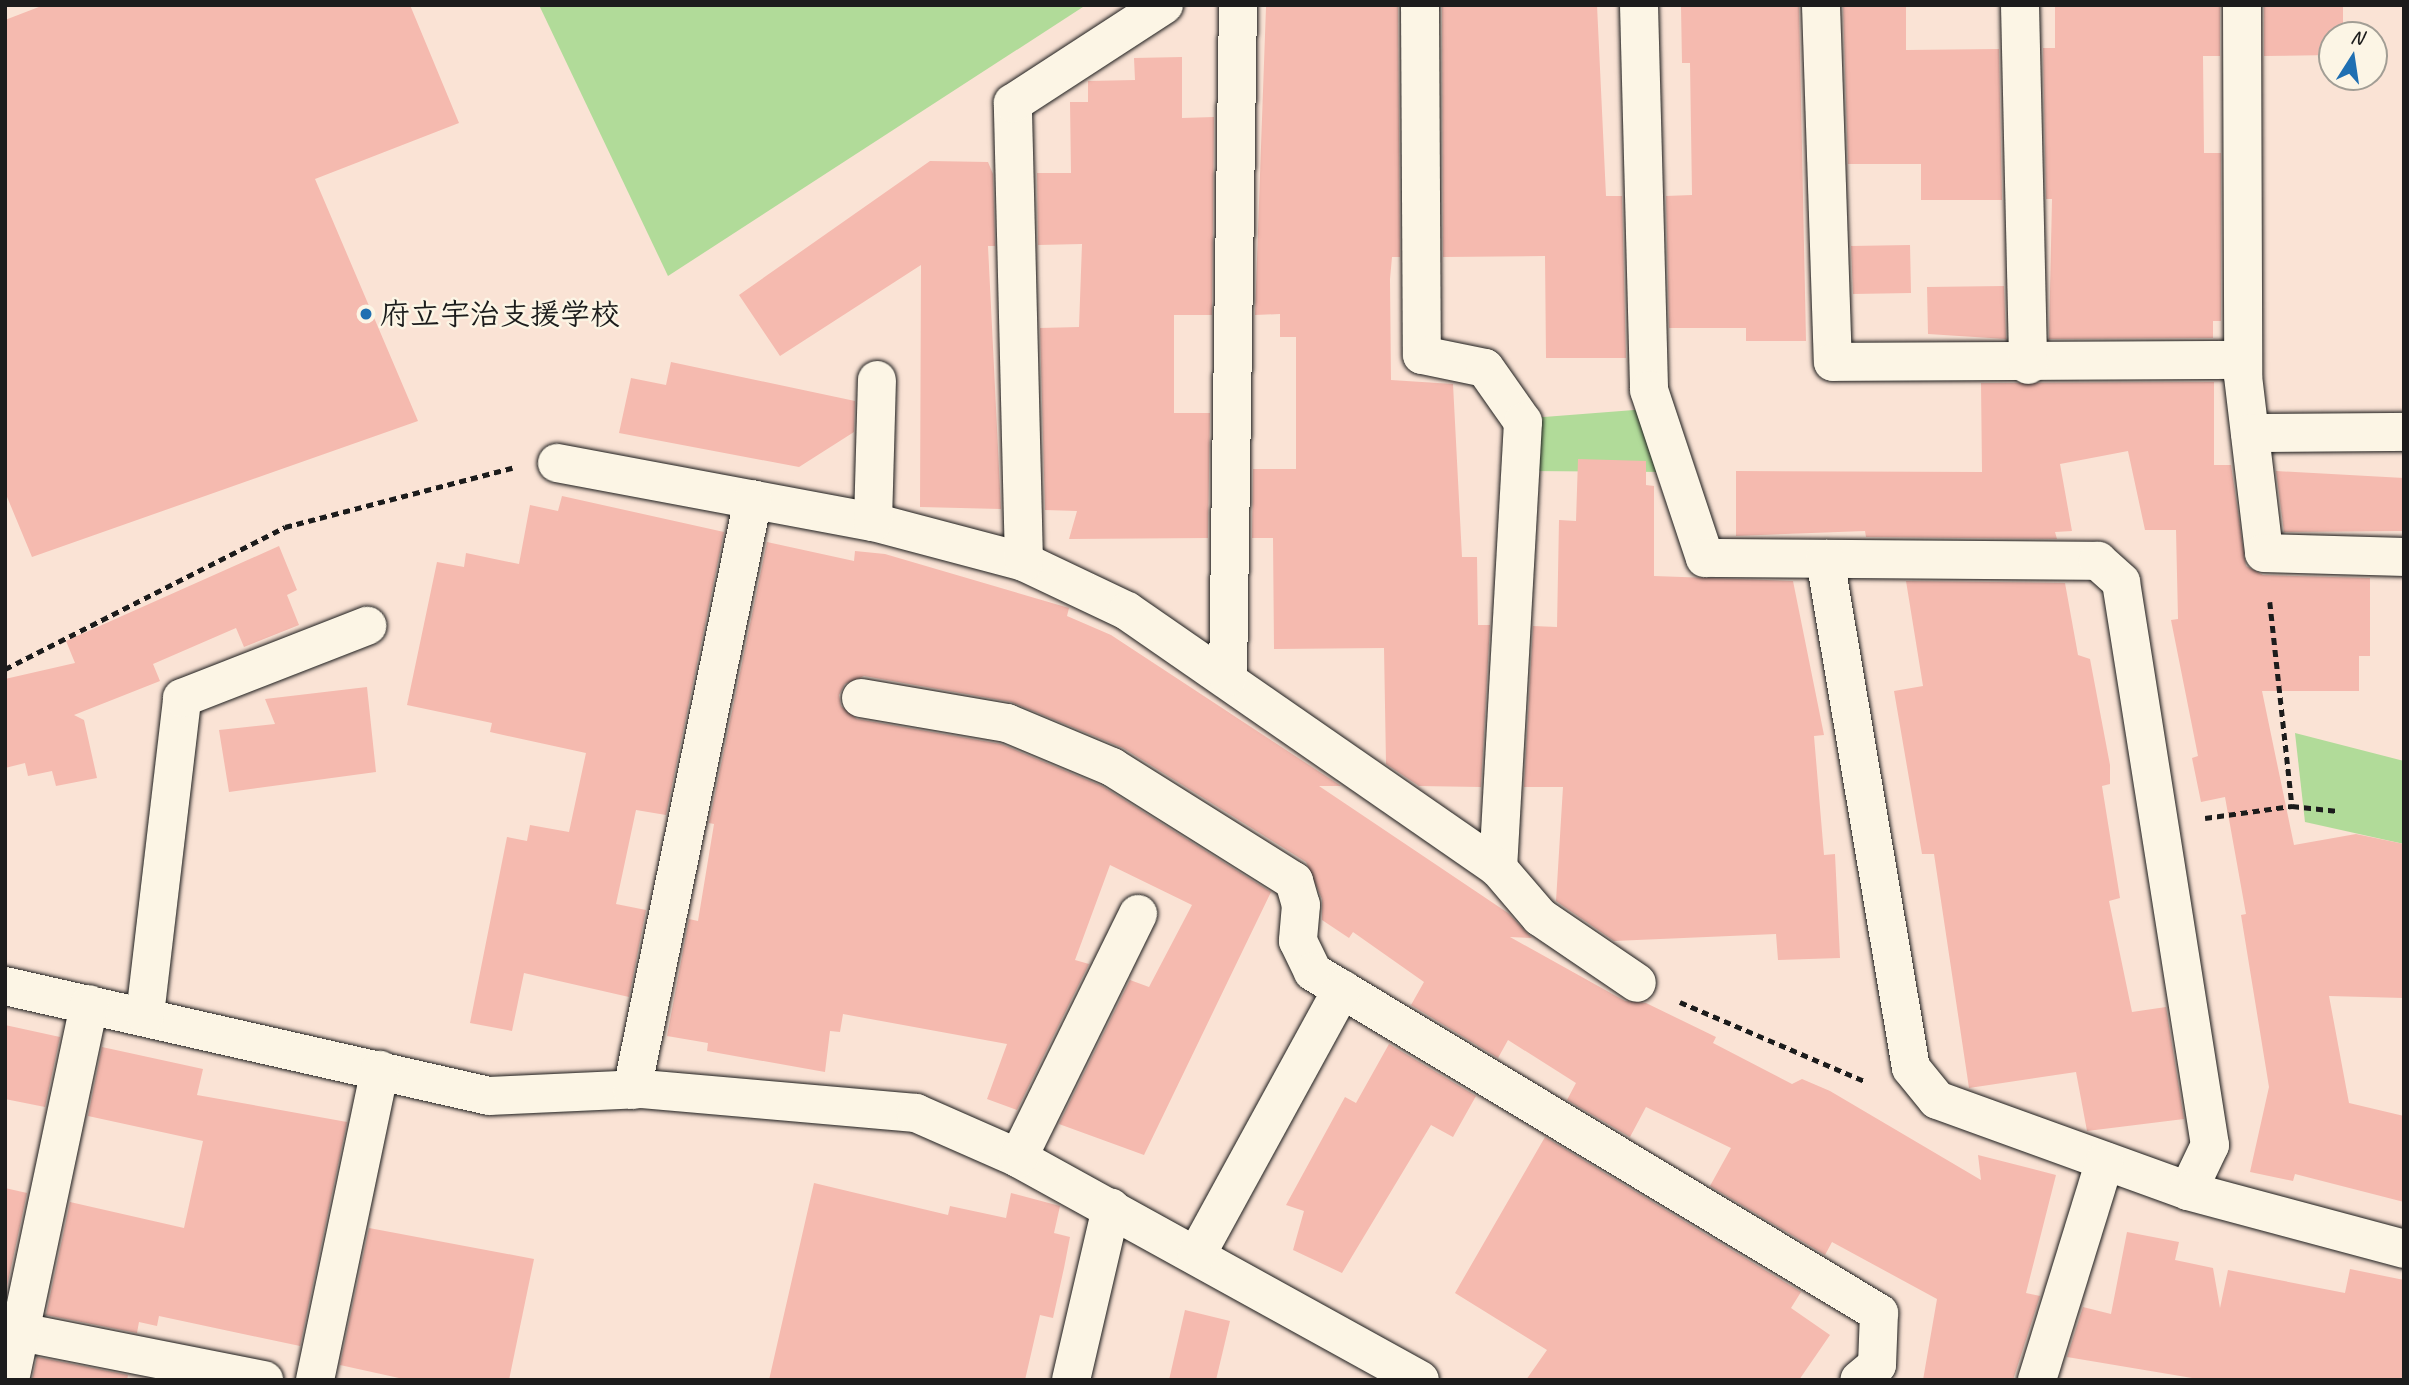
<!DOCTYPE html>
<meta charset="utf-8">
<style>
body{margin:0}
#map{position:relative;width:2409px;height:1385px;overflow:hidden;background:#fae3d5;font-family:Caveat,"Klee One",sans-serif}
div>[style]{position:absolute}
.green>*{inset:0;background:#b1db99}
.building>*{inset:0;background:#f5baaf}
.path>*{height:4.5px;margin-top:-2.25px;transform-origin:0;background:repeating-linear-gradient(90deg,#1c1c1c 0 7px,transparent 0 12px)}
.roads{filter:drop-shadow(0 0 2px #1c1c1c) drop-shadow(0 0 2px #1c1c1c)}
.minor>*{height:38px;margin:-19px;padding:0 19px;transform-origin:19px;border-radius:19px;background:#fcf5e5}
.dots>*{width:19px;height:19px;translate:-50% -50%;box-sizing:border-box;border:4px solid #fcf5e5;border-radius:50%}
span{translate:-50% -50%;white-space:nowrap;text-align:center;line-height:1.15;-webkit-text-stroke:5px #fcf5e5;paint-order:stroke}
.poi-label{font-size:30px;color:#1c1c1c;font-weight:700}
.left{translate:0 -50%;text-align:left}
.frame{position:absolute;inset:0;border:7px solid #1c1c1c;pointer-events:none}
.north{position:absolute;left:2318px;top:21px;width:70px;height:70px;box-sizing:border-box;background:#fcf5e5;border:2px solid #a29e95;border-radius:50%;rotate:12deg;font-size:19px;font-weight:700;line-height:28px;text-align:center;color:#1c1c1c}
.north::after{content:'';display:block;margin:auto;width:24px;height:32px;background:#1f6fb2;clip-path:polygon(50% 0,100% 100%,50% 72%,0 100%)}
</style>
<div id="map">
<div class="green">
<i style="clip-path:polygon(539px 5px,1086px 5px,668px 276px)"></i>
<i style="clip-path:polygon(1647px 409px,1667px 472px,1527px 471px,1531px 418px)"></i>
<i style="clip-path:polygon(2295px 733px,2404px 761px,2404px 844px,2305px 822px)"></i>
</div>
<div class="building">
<i style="clip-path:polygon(44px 5px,410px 5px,459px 123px,315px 179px,418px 421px,32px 557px,5px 492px,5px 20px)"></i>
<i style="clip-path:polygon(1398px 5px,1400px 257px,1392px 257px,1390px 279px,1391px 380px,1453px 384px,1462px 557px,1477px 557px,1478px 625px,1490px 625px,1481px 787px,1419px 786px,1386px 764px,1384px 648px,1274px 649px,1273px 538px,1252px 538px,1253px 469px,1296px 469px,1296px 337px,1280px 337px,1280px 314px,1255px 315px,1266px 7px)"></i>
<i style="clip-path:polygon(1442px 5px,1597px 5px,1606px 196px,1622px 196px,1626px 358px,1546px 358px,1545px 256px,1443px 257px)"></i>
<i style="clip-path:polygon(1750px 5px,1799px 5px,1806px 341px,1746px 341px,1746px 328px,1669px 328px,1666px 196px,1692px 195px,1690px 63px,1682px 63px,1681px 7px)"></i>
<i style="clip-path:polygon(1843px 5px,1906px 5px,1906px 50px,1999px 49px,2002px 200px,1921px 200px,1921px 164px,1848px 164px)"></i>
<i style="clip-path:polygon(2055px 5px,2220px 5px,2220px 56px,2203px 56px,2204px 153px,2221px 153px,2221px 321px,2213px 321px,2213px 338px,2049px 339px,2052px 199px,2046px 199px,2043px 48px,2055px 48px)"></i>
<i style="clip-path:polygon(2264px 5px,2343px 5px,2343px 35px,2332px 35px,2332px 55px,2264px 56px)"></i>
<i style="clip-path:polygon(1182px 57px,1182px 118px,1214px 117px,1212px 315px,1174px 315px,1174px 413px,1210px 413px,1208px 538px,1069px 539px,1077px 511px,1045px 510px,1040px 328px,1079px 327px,1082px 244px,1038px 245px,1037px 173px,1071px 173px,1070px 102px,1088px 102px,1088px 81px,1135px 80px,1134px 58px)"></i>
<i style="clip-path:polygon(930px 161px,988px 162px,993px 174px,995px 246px,988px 246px,1001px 509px,920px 507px,921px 265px,780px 356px,739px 295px)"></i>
<i style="clip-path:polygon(1910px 245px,1911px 293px,1853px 294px,1851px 246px)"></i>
<i style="clip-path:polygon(2004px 286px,2006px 339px,1928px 334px,1927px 287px)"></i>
<i style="clip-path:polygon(671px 362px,855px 401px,854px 432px,799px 467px,619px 433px,631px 378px,666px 385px)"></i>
<i style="clip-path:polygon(2214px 382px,2214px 465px,2231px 465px,2246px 566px,2263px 575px,2370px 578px,2370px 656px,2359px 656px,2359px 691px,2262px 691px,2294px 845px,2356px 834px,2404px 844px,2404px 998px,2329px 996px,2349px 1103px,2404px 1116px,2404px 1202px,2295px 1174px,2293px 1181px,2250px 1172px,2269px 1087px,2241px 915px,2246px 914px,2225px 797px,2201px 802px,2192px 758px,2198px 756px,2171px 620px,2178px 619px,2176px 530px,2145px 530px,2128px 451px,2060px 464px,2072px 531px,2055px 532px,2057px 539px,1866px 537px,1865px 531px,1736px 536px,1736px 471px,1982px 472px,1981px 383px)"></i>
<i style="clip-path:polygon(1578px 459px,1646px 461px,1646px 485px,1654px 486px,1654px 576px,1793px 581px,1824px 735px,1814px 736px,1824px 855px,1835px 854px,1840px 958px,1778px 960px,1776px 934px,1614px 941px,1556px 901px,1563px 787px,1524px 787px,1533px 626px,1557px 627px,1559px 520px,1576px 521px)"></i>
<i style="clip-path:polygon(2276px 471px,2404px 478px,2404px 531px,2284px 532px)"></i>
<i style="clip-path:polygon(562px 496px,724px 532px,666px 815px,636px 810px,616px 904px,646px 910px,629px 997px,524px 973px,512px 1031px,470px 1023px,507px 837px,527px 841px,530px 825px,569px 832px,586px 753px,490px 732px,492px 723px,407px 705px,437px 562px,464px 567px,466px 553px,519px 564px,530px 505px,558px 511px)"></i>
<i style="clip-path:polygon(767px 542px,854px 561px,855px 551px,885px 554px,1069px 608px,1067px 616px,1111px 635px,1341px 786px,1319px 786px,1508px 913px,1532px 938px,1510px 937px,1625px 1001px,1646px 1003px,1716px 1037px,1713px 1043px,1792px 1084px,1802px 1079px,1830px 1091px,1981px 1180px,1978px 1155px,2056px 1175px,2026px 1293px,2040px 1296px,2013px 1380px,1923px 1380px,1937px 1299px,1832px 1242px,1825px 1255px,1710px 1186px,1731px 1148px,1646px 1107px,1630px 1137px,1567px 1100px,1576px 1083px,1508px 1040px,1498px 1058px,1411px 1005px,1424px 982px,1353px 932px,1349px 938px,1322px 920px,1322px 899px,1306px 862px,1123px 748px,1011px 702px,864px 676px,845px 684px,839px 695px,841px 706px,857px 719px,1001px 744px,1102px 786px,1271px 892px,1144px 1155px,1059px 1124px,1130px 980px,1149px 987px,1192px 905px,1110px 865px,1075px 960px,1089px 964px,1017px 1110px,987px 1099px,1007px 1044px,843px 1014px,840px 1032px,830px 1031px,825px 1072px,707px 1051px,708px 1043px,667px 1036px,689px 919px,698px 921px,714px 824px,709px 823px)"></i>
<i style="clip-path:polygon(279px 546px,297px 590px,287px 595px,299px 625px,244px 647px,236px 628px,153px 664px,160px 681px,74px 715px,84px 720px,97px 778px,56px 786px,52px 771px,28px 776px,25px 763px,5px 768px,5px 679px,75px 663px,66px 641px)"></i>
<i style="clip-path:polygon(1906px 581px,2065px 583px,2078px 655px,2090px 659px,2110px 765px,2110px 784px,2102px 786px,2120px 898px,2109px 901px,2132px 1012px,2166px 1007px,2184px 1119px,2087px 1131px,2076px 1072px,1969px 1088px,1934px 854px,1922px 854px,1894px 691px,1923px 686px)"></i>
<i style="clip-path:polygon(367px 687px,376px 772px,229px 792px,219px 730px,275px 724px,265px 699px)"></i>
<i style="clip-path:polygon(5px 1025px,60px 1037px,45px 1107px,5px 1099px)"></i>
<i style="clip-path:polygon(1389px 1044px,1476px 1096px,1453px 1137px,1431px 1125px,1342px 1273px,1293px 1250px,1304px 1211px,1286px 1205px,1345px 1097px,1356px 1103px)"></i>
<i style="clip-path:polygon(102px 1047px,203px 1069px,197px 1095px,347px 1122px,300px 1346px,159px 1316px,157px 1326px,139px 1322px,137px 1333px,46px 1315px,70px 1202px,184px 1228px,203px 1141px,88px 1116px)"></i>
<i style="clip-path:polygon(1545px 1137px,1801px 1292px,1791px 1308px,1830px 1335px,1799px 1380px,1526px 1380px,1547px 1350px,1455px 1293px)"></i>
<i style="clip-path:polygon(814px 1183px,948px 1215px,950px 1206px,1006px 1218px,1011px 1193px,1060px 1206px,1054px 1233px,1070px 1237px,1064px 1268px,1053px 1318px,1040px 1315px,1025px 1380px,769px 1380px)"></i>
<i style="clip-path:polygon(5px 1188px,27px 1193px,5px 1296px)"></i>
<i style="clip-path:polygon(369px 1228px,534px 1259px,509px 1380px,408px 1380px,340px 1365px)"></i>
<i style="clip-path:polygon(2127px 1232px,2179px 1242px,2175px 1260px,2213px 1268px,2220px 1308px,2228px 1270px,2345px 1293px,2350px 1269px,2404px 1280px,2404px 1380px,2204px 1380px,2067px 1357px,2083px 1307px,2111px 1314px)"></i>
<i style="clip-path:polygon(1185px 1310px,1230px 1321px,1216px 1380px,1169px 1380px)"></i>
<i style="clip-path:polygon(37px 1357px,128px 1375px,127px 1380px,32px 1380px)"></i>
</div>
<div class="path">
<i style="left:2270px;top:602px;width:205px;rotate:83.8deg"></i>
<i style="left:5px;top:669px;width:314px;rotate:-26.9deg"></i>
<i style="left:285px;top:527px;width:235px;rotate:-14.6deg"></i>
<i style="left:2205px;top:818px;width:88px;rotate:-7.9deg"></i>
<i style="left:2292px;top:806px;width:46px;rotate:6.2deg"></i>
<i style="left:1680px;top:1002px;width:200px;rotate:23.2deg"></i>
</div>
<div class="roads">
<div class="minor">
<i style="left:1420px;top:5px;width:350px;rotate:89.7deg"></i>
<i style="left:1422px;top:355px;width:64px;rotate:11.7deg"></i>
<i style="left:1485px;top:368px;width:66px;rotate:54.9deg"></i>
<i style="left:1523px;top:422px;width:447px;rotate:93.2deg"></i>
<i style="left:1639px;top:5px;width:385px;rotate:88.5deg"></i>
<i style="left:1649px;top:390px;width:177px;rotate:71.6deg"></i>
<i style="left:1705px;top:558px;width:393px;rotate:0.4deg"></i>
<i style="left:2098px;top:561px;width:31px;rotate:42deg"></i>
<i style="left:2121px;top:582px;width:570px;rotate:81.02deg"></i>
<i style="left:2210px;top:1145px;width:51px;rotate:115.6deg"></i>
<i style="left:1821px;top:5px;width:357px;rotate:88.1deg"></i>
<i style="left:1833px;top:362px;width:410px;rotate:-0.3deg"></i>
<i style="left:2020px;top:5px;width:360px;rotate:88.7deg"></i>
<i style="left:2242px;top:5px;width:371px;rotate:89.8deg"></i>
<i style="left:2243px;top:376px;width:178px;rotate:83.2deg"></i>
<i style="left:2264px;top:553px;width:140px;rotate:1.6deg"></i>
<i style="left:2250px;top:433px;width:154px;rotate:-0.4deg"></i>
<i style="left:557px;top:463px;width:321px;rotate:10.6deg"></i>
<i style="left:873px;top:522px;width:156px;rotate:14.8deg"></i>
<i style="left:1024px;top:562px;width:114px;rotate:25.4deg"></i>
<i style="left:1127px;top:611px;width:451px;rotate:34.7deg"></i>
<i style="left:1498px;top:868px;width:65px;rotate:49.4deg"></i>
<i style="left:1540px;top:917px;width:117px;rotate:34.2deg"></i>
<i style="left:873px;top:522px;width:142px;rotate:-88.4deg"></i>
<i style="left:1825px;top:559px;width:516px;rotate:80.41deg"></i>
<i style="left:1911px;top:1068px;width:41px;rotate:50.9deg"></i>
<i style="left:1937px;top:1100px;width:267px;rotate:19.9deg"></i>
<i style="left:2188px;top:1191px;width:224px;rotate:15deg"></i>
<i style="left:1024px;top:562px;width:459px;rotate:-91.4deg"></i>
<i style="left:1013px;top:103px;width:180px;rotate:-33deg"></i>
<i style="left:1228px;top:677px;width:672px;rotate:-89.15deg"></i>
<i style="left:861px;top:698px;width:148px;rotate:9.7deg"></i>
<i style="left:1007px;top:723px;width:114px;rotate:22.7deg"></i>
<i style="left:1112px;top:767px;width:215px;rotate:32.1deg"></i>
<i style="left:1294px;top:881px;width:25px;rotate:74deg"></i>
<i style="left:1301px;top:905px;width:36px;rotate:95deg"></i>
<i style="left:1298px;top:941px;width:34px;rotate:64deg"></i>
<i style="left:1313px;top:972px;width:661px;rotate:31.07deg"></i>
<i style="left:1879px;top:1313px;width:52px;rotate:92.2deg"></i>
<i style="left:1877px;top:1365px;width:23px;rotate:140deg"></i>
<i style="left:5px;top:986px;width:496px;rotate:12.8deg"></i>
<i style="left:489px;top:1096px;width:153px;rotate:-2.6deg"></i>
<i style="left:642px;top:1089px;width:275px;rotate:5deg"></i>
<i style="left:916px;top:1113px;width:111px;rotate:23.8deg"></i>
<i style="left:1018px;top:1158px;width:459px;rotate:28.9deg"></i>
<i style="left:145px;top:1015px;width:319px;rotate:-83.3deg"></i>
<i style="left:182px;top:698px;width:199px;rotate:-21.3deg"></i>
<i style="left:632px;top:1090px;width:603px;rotate:-78.43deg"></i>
<i style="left:1018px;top:1158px;width:272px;rotate:-63.8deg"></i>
<i style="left:1197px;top:1254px;width:302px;rotate:-61.3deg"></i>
<i style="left:21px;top:1332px;width:248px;rotate:11.2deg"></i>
<i style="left:10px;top:1380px;width:384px;rotate:-78.1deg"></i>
<i style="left:315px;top:1380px;width:317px;rotate:-78.2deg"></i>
<i style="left:1071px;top:1380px;width:177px;rotate:-76.9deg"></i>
<i style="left:2037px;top:1380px;width:229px;rotate:-72.8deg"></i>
</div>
</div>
<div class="dots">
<i style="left:366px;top:314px;background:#1f6fb2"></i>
</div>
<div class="poi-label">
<span class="left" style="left:380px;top:314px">府立宇治支援学校</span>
</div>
<div class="frame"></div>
<div class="north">N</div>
</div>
